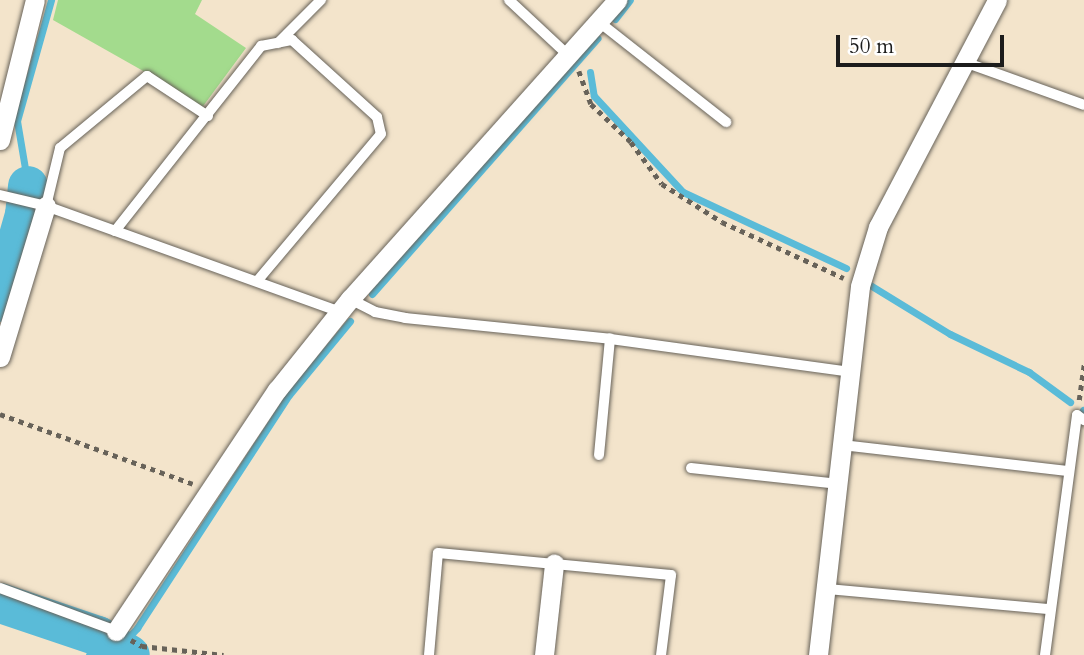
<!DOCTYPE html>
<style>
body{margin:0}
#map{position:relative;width:1084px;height:655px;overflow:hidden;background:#f3e4cb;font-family:Cardo,serif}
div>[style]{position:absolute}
.green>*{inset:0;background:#a3db8d}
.stream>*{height:7px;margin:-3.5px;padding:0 3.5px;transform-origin:3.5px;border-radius:3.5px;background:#5abbd8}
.river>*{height:40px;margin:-20px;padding:0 20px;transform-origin:20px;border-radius:20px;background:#5abbd8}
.path>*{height:4.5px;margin-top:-2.25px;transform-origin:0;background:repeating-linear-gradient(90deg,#676259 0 5px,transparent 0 10px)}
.roads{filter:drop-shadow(0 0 2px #676259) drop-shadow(0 0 2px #676259)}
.service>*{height:10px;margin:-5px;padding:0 5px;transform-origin:5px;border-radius:5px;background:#fff}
.minor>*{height:19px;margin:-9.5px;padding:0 9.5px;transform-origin:9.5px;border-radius:9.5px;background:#fff}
span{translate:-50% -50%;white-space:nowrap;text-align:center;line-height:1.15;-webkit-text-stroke:6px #fff;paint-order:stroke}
.scale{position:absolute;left:836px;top:35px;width:168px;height:32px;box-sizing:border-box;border:4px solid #1c1c1c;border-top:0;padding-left:9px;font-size:21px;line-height:24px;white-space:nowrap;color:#1c1c1c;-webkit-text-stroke:5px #fff;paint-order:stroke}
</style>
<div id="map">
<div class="green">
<i style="clip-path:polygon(58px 0,202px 0,195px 14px,246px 48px,198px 113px,145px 72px,53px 20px)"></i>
</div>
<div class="stream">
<i style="left:615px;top:19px;width:24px;rotate:-52deg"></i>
<i style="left:590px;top:72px;width:24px;rotate:81deg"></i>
<i style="left:594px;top:96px;width:131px;rotate:47.2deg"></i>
<i style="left:683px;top:192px;width:180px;rotate:25deg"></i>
<i style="left:28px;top:186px;width:66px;rotate:-99.6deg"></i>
<i style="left:17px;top:121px;width:126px;rotate:-74.3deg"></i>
<i style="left:870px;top:285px;width:94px;rotate:31.5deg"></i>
<i style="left:950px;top:334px;width:88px;rotate:25.7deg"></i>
<i style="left:1029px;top:372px;width:51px;rotate:36.2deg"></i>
<i style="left:372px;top:294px;width:341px;rotate:-48.6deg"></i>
<i style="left:1083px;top:410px;width:1px;rotate:45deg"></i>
<i style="left:89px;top:655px;width:21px;rotate:-65deg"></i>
<i style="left:112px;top:655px;width:37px;rotate:-47deg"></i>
<i style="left:137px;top:628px;width:278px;rotate:-56.9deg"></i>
<i style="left:289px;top:395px;width:96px;rotate:-50.5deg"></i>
</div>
<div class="river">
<i style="left:0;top:302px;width:91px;rotate:-74deg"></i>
<i style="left:25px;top:215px;width:29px;rotate:-84deg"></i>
<i style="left:0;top:603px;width:103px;rotate:18.6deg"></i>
<i style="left:98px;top:636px;width:37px;rotate:31deg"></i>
</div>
<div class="path">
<i style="left:579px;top:71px;width:35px;rotate:70deg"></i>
<i style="left:591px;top:104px;width:55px;rotate:43.5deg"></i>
<i style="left:631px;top:142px;width:52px;rotate:53.6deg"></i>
<i style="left:662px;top:184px;width:71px;rotate:32.3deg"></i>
<i style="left:722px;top:222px;width:134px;rotate:24.7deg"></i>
<i style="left:1079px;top:400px;width:37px;rotate:-82deg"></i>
<i style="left:0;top:414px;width:205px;rotate:19.9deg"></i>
<i style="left:131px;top:640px;width:13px;rotate:29deg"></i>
<i style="left:142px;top:646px;width:82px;rotate:6.3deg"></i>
</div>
<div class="roads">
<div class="service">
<i style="left:509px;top:0;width:82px;rotate:43deg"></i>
<i style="left:599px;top:22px;width:162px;rotate:38.2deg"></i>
<i style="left:278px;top:43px;width:61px;rotate:-45deg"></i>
<i style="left:967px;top:63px;width:124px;rotate:19.7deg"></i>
<i style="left:0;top:195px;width:47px;rotate:13.4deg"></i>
<i style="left:46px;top:206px;width:313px;rotate:19.8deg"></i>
<i style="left:46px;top:206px;width:60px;rotate:-76.4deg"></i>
<i style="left:60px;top:148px;width:113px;rotate:-39.6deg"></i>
<i style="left:147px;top:76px;width:73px;rotate:33.3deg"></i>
<i style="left:115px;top:231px;width:236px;rotate:-51.7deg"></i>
<i style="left:261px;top:46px;width:32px;rotate:-11deg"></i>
<i style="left:292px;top:40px;width:115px;rotate:42.2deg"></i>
<i style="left:377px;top:117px;width:17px;rotate:77deg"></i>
<i style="left:381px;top:134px;width:192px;rotate:130.1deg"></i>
<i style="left:350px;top:299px;width:28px;rotate:27deg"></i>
<i style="left:375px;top:312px;width:31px;rotate:11deg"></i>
<i style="left:405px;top:318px;width:206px;rotate:5.8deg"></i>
<i style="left:610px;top:339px;width:243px;rotate:7.8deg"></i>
<i style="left:842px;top:445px;width:227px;rotate:6.6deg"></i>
<i style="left:599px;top:455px;width:117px;rotate:-84.6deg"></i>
<i style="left:691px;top:468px;width:149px;rotate:6.2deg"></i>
<i style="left:0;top:588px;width:124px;rotate:20.3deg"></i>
<i style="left:827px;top:589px;width:222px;rotate:5.2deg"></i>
<i style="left:429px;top:655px;width:102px;rotate:-85deg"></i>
<i style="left:438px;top:553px;width:234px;rotate:5.4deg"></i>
<i style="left:671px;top:575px;width:81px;rotate:97.1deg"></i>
<i style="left:1045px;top:655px;width:242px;rotate:-82.4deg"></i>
<i style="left:1077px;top:415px;width:9px;rotate:36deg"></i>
</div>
<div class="minor">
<i style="left:0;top:140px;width:144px;rotate:-76deg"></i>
<i style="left:0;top:357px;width:158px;rotate:-73.1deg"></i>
<i style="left:116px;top:631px;width:290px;rotate:-56.3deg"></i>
<i style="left:277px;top:390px;width:117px;rotate:-51.3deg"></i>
<i style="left:350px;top:299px;width:401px;rotate:-48.2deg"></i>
<i style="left:544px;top:655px;width:92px;rotate:-83.7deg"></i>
<i style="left:818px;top:655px;width:371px;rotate:-83.5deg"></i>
<i style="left:860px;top:286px;width:62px;rotate:-73deg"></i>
<i style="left:878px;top:227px;width:256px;rotate:-62.3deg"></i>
</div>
</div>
<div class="scale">50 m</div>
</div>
